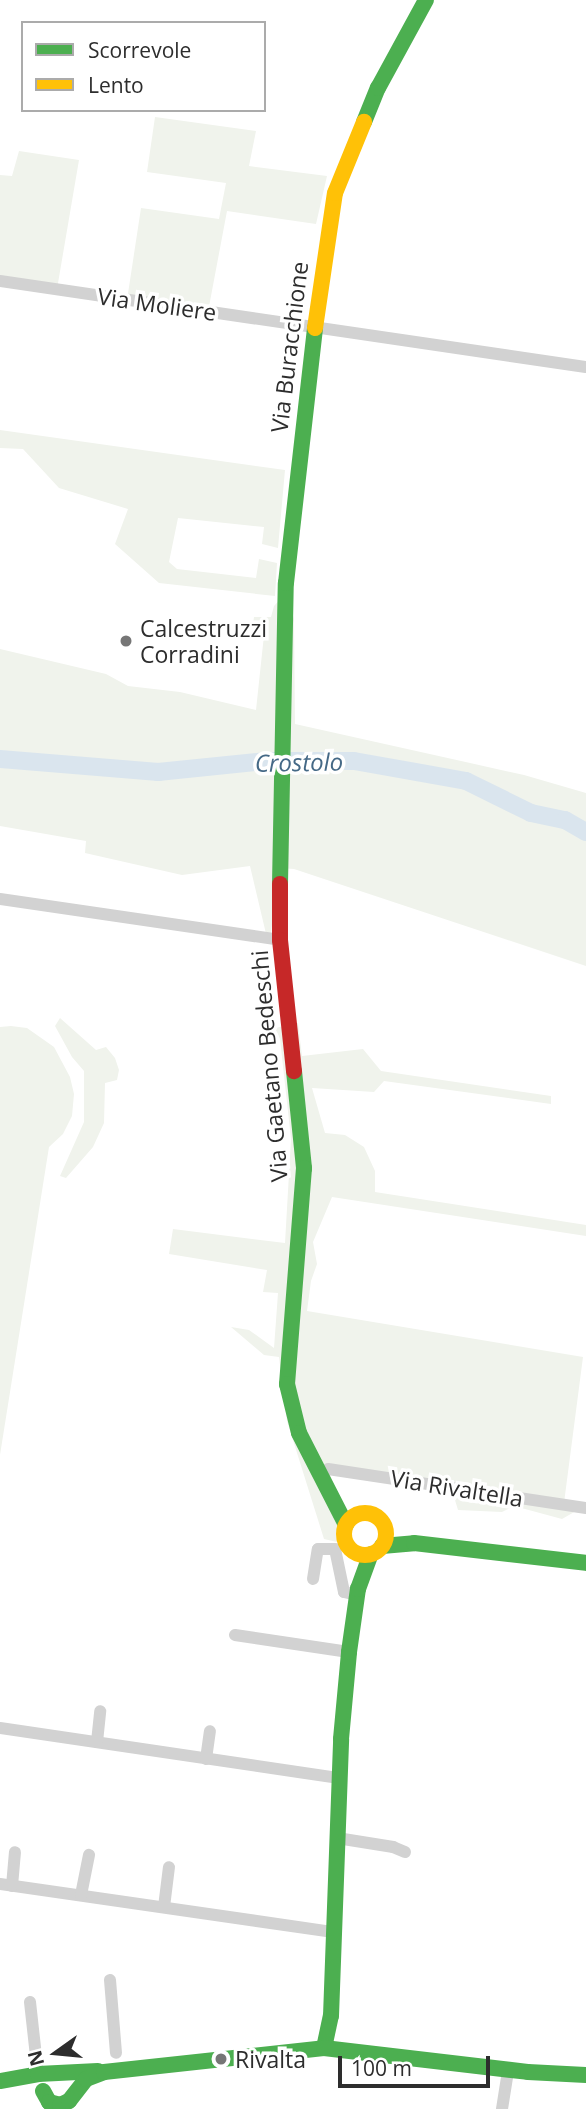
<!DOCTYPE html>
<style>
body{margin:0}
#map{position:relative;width:586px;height:2109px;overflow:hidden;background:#fff;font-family:"Open Sans",sans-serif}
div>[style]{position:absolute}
.green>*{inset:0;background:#f0f3ec}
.river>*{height:18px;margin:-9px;padding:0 9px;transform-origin:9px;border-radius:9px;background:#dae5ee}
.street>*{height:12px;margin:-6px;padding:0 6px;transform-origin:6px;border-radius:6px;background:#d2d2d2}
.fast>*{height:16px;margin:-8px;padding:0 8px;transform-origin:8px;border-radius:8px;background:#4caf50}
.slow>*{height:16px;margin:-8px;padding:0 8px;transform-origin:8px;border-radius:8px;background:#ffc107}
.slow>.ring{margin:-8px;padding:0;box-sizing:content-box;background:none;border:16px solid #ffc107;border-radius:50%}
.jam>*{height:16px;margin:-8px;padding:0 8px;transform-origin:8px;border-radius:8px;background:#c62828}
.dots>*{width:19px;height:19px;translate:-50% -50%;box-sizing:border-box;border:4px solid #fff;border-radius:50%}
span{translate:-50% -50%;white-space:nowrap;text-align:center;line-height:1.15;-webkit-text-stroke:7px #fff;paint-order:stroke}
.street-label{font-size:23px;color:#2d2d2d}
.poi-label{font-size:23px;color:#2d2d2d}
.left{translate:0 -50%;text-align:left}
.water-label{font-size:24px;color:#456986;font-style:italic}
.legend{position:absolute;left:21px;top:21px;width:245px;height:91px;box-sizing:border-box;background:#fff;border:2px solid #ababab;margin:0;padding:9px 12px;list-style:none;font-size:21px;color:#2d2d2d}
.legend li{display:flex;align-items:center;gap:14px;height:35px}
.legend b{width:35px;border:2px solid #ababab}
.north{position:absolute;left:21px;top:2018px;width:70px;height:70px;-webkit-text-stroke:5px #fff;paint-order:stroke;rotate:255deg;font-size:19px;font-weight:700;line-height:28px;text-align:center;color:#2d2d2d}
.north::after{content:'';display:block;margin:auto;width:24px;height:32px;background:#2d2d2d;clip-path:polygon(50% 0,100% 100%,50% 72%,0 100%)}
.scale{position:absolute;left:338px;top:2056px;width:152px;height:32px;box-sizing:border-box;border:4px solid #2d2d2d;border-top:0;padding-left:9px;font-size:21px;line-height:24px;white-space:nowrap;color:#2d2d2d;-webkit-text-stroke:5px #fff;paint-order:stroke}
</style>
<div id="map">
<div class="green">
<i style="clip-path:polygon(155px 117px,256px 131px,249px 166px,327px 176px,316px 224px,227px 211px,208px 312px,127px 300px,141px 208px,219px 219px,226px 183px,147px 172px)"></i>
<i style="clip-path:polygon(19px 151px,79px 160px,57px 289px,0 281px,0 175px,12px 176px)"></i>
<i style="clip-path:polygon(0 430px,285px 470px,278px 548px,262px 544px,264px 527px,178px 518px,169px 562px,177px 569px,256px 578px,259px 559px,277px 563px,275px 596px,159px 583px,115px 544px,128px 509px,59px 488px,23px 449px,0 448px)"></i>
<i style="clip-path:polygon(286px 593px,294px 619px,295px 724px,524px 775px,586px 793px,586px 966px,294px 869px,279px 868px,271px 933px,267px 938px,250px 866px,182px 875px,85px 853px,86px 841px,0 826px,0 649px,106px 674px,128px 686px,180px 692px,256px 710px,264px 635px,253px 624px,254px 617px,271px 617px,274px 606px)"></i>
<i style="clip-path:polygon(60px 1018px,96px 1050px,106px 1047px,115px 1058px,119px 1070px,117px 1080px,105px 1083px,104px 1123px,93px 1147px,66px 1178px,60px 1176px,84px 1122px,84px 1071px,72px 1057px,55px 1026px)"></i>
<i style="clip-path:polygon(298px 1023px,302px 1056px,363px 1049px,381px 1071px,551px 1096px,551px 1104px,384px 1081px,374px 1092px,312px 1088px,325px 1133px,345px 1135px,364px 1147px,375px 1171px,375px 1192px,586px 1225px,586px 1236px,332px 1197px,313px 1242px,317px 1264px,311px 1281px,307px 1311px,583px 1357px,564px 1503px,583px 1507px,562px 1519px,514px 1506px,502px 1512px,458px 1510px,451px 1487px,328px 1469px,341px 1507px,337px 1542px,324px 1539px,287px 1421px,279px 1357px,264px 1355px,231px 1327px,249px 1330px,274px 1348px,278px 1293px,263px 1292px,267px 1270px,169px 1254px,173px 1229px,285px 1243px,291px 1139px,280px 1039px,275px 1028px)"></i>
<i style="clip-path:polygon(11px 1026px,27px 1028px,54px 1047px,70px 1077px,74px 1094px,72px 1116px,63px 1134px,49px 1147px,0 1455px,0 1027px)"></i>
</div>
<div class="river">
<i style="left:0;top:759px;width:159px;rotate:4.7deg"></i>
<i style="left:158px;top:772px;width:109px;rotate:-5.8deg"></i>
<i style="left:266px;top:761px;width:88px"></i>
<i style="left:354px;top:761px;width:114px;rotate:10.1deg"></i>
<i style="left:466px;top:781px;width:72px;rotate:26.2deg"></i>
<i style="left:531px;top:813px;width:35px;rotate:12deg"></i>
<i style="left:565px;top:820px;width:24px;rotate:30deg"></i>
</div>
<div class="street">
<i style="left:0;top:281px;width:592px;rotate:8.35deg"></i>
<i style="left:0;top:899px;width:283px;rotate:8.3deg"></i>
<i style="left:328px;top:1469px;width:261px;rotate:8.6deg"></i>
<i style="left:313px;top:1579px;width:30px;rotate:-81deg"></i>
<i style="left:318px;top:1549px;width:17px"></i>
<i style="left:335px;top:1549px;width:44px;rotate:78.2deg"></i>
<i style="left:344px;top:1592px;width:13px;rotate:13deg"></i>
<i style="left:235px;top:1635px;width:115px;rotate:8.5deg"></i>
<i style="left:0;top:1728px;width:343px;rotate:8.4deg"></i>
<i style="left:97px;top:1742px;width:31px;rotate:-84deg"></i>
<i style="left:206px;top:1759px;width:28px;rotate:-82deg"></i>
<i style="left:337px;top:1838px;width:57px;rotate:9.1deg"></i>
<i style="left:393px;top:1847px;width:13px;rotate:23deg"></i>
<i style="left:0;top:1884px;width:337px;rotate:8.2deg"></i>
<i style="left:12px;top:1886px;width:34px;rotate:-85deg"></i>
<i style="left:81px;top:1895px;width:41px;rotate:-78.7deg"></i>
<i style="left:164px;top:1907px;width:40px;rotate:-82.9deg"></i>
<i style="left:110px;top:1980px;width:73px;rotate:85.3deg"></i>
<i style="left:30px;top:2002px;width:72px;rotate:83.7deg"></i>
<i style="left:502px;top:2109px;width:39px;rotate:-81deg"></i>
</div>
<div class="fast">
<i style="left:364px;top:122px;width:37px;rotate:-68deg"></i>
<i style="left:378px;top:88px;width:100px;rotate:-61.4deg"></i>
<i style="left:280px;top:884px;width:301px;rotate:-88.9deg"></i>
<i style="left:286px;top:583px;width:257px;rotate:-83.5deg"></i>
<i style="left:294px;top:1071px;width:98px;rotate:84.1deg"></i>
<i style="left:304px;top:1168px;width:217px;rotate:94.5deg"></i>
<i style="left:287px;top:1384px;width:50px;rotate:76.2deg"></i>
<i style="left:299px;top:1433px;width:103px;rotate:62.9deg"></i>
<i style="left:382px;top:1546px;width:32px;rotate:-5deg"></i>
<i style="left:414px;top:1543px;width:173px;rotate:6.6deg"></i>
<i style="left:324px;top:2048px;width:33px;rotate:-78deg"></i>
<i style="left:331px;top:2016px;width:277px;rotate:-87.9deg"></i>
<i style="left:341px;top:1739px;width:87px;rotate:-84.7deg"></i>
<i style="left:349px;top:1652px;width:64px;rotate:-81.9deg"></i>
<i style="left:358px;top:1589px;width:37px;rotate:-70deg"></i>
<i style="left:0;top:2081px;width:39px;rotate:-10deg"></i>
<i style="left:38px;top:2074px;width:60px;rotate:-2.9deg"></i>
<i style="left:43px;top:2091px;width:13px;rotate:61deg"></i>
<i style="left:49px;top:2102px;width:11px;rotate:15deg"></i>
<i style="left:60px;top:2105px;width:10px;rotate:-24deg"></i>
<i style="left:69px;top:2101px;width:28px;rotate:-52deg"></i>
<i style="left:86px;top:2079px;width:19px;rotate:-21deg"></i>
<i style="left:104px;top:2072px;width:221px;rotate:-6.2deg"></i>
<i style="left:324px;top:2048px;width:205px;rotate:6.7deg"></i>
<i style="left:528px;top:2072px;width:58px;rotate:3deg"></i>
</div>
<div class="slow">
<i style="left:315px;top:328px;width:136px;rotate:-81.6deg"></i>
<i style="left:335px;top:193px;width:77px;rotate:-67.8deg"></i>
<i class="ring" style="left:344px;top:1513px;width:26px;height:26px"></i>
</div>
<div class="jam">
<i style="left:280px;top:884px;width:56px;rotate:90deg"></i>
<i style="left:280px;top:940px;width:132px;rotate:83.9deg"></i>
</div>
<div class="dots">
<i style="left:126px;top:641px;background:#767676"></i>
<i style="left:221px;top:2059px;background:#767676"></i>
</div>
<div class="street-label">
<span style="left:157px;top:304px;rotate:8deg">Via Moliere</span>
<span style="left:289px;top:347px;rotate:-83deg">Via Buracchione</span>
<span style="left:269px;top:1066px;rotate:-95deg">Via Gaetano Bedeschi</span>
<span style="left:457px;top:1488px;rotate:9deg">Via Rivaltella</span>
</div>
<div class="poi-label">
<span class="left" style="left:140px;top:641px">Calcestruzzi<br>Corradini</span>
<span class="left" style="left:235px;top:2059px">Rivalta</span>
</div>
<div class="water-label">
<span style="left:299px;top:762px;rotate:-1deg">Crostolo</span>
</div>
<ul class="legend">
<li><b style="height:9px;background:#4caf50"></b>Scorrevole</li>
<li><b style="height:9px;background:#ffc107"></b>Lento</li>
</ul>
<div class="north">N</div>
<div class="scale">100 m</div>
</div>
